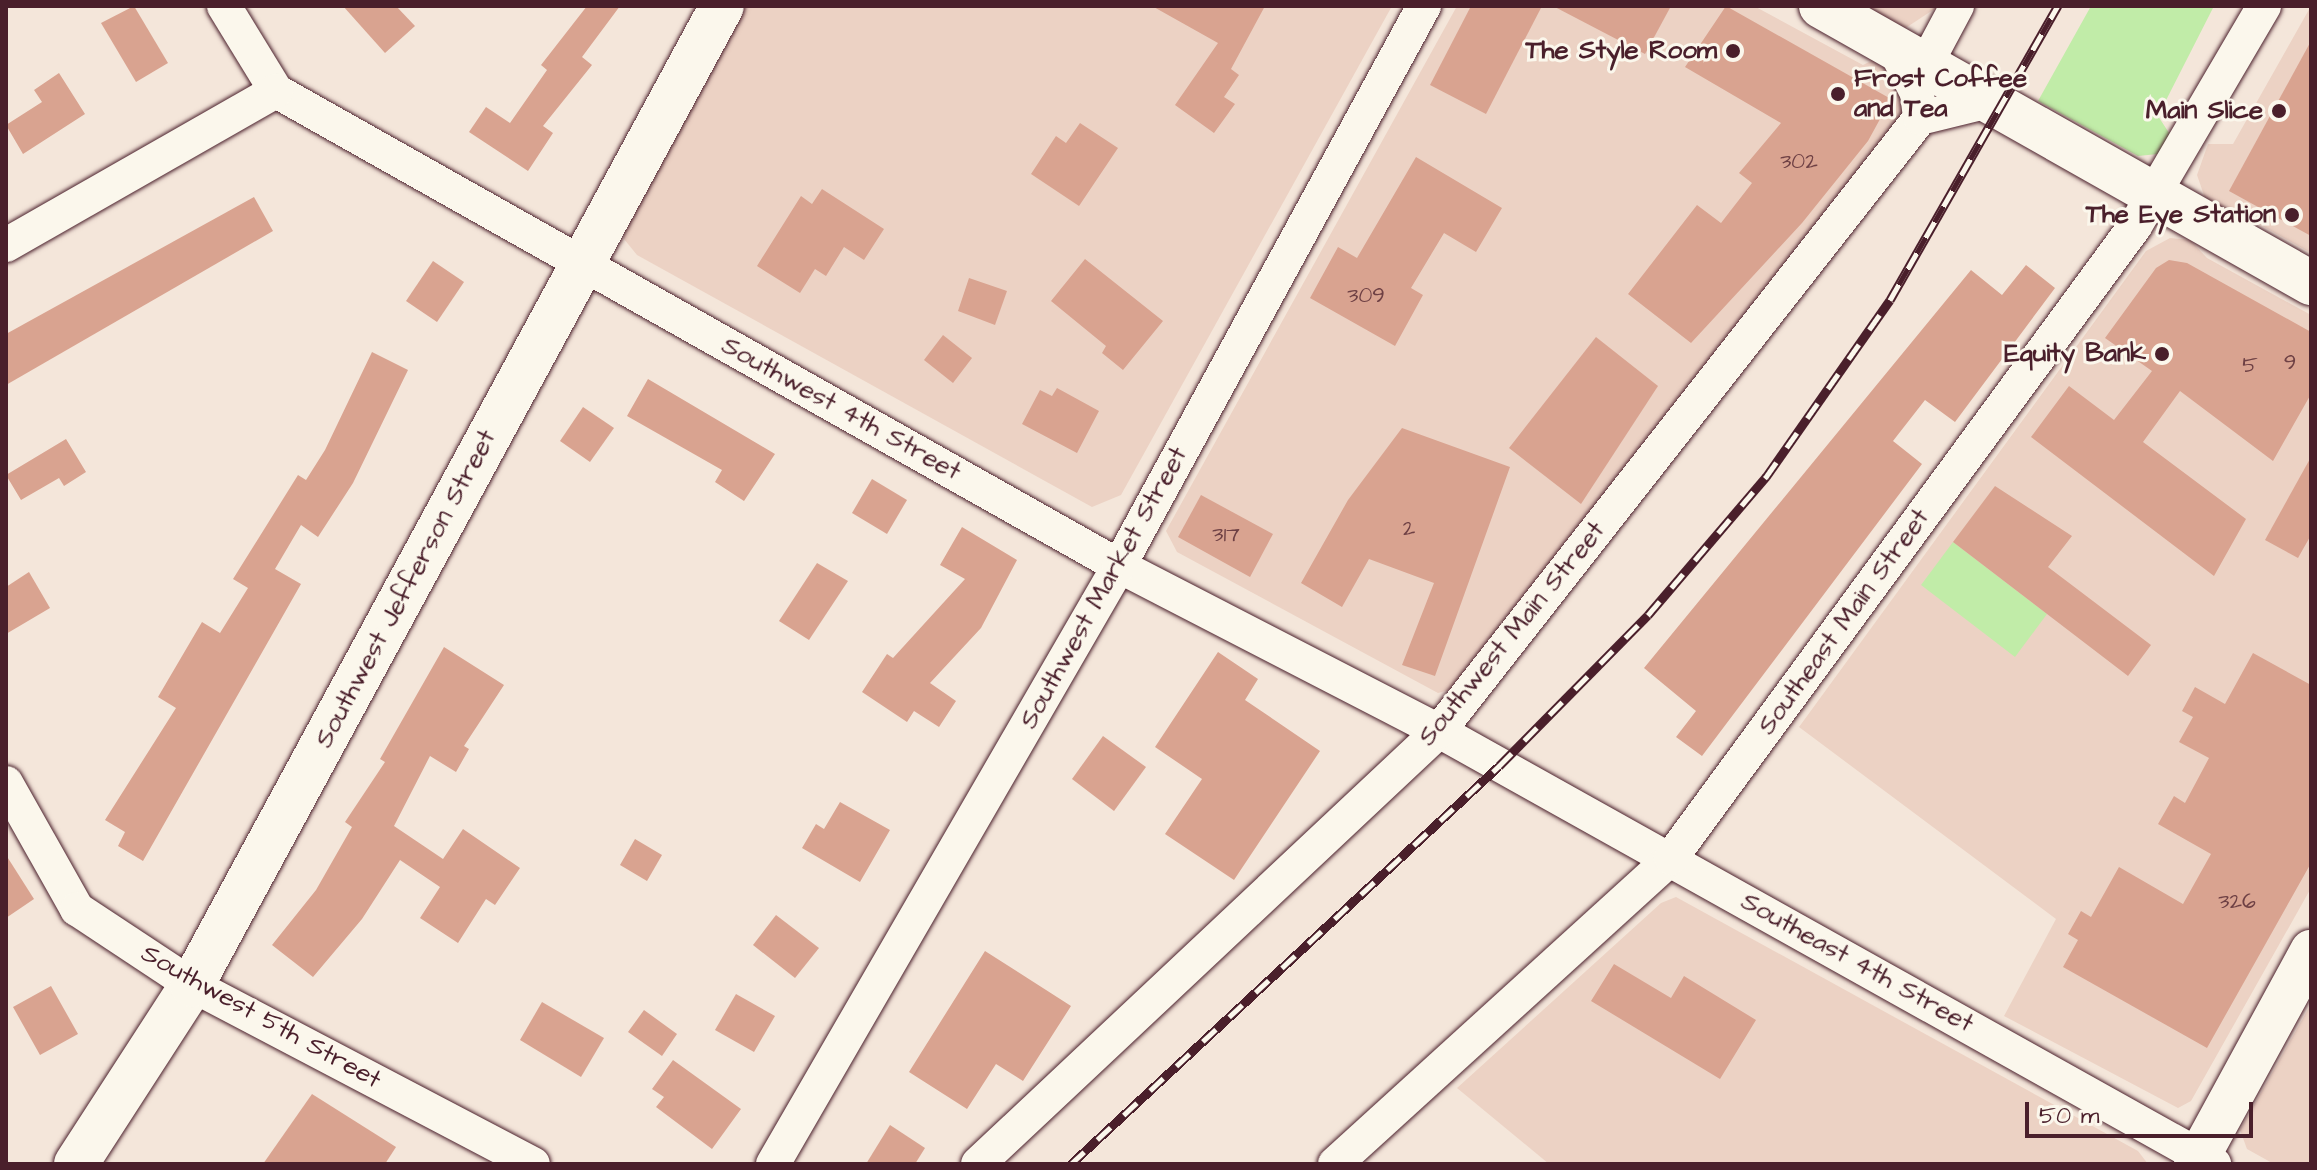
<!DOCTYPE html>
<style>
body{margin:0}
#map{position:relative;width:2317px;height:1170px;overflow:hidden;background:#f4e6da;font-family:"Architects Daughter",sans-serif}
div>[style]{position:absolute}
.built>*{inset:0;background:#ecd2c4}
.green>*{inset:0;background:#c1eca8}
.building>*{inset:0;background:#d9a390}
.roads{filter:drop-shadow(0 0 2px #4a1f2b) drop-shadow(0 0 2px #4a1f2b)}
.minor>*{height:34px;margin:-17px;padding:0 17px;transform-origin:17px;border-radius:17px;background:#fbf7ec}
.tertiary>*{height:42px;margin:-21px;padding:0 21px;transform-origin:21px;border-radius:21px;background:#fbf7ec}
.secondary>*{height:44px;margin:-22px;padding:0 22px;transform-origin:22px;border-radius:22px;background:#fbf7ec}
.rail>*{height:9px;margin-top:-4.5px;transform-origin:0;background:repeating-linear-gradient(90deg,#fbf7ec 0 18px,#4a1f2b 0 36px);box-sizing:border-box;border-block:2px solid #4a1f2b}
.dots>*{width:22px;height:22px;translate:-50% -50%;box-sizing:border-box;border:4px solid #fbf7ec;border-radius:50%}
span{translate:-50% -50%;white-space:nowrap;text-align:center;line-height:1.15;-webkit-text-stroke:6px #fbf7ec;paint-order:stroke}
.number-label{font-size:22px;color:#6e4044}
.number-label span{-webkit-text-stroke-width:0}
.poi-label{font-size:26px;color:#4a1f2b;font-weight:700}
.right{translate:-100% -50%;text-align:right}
.left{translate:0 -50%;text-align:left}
.street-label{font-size:26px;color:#4a1f2b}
.frame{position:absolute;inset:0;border:8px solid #4a1f2b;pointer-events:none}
.scale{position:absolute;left:2025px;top:1102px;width:228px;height:36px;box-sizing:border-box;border:4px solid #4a1f2b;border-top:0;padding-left:10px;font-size:24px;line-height:28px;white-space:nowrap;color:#4a1f2b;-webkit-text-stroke:6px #fbf7ec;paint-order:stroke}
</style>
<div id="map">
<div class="built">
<i style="clip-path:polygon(745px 6px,1392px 6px,1121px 495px,1092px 507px,637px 255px,624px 239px,624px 220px)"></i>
<i style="clip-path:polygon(1457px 6px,1754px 6px,1863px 65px,1873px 60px,1887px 68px,1905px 102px,1898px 121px,1453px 689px,1438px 693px,1177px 552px,1166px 531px)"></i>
<i style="clip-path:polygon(1866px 6px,1935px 6px,1936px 8px,1904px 29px,1871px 19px)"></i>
<i style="clip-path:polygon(2311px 6px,2311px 253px,2239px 213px,2225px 215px,2206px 201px,2197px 175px,2208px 144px,2233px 144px)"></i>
<i style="clip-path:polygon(2170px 238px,2190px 240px,2207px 258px,2311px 315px,2311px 888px,2191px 1101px,2178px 1108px,2004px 1016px,2056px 919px,1799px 727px,2146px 251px)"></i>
<i style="clip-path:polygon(1676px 897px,2138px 1151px,2148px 1164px,1549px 1164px,1457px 1088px,1661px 903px)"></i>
<i style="clip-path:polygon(2311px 1004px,2311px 1164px,2274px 1164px,2247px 1149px,2240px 1130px)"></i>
</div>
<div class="green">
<i style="clip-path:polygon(2091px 6px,2214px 6px,2158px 116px,2173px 139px,2158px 154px,2138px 156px,2038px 101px)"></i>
<i style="clip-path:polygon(1953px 542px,2047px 614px,2015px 657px,1921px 585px)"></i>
</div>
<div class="building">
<i style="clip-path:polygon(134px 6px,168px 63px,136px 82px,101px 23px)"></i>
<i style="clip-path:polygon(343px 6px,396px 6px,415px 26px,385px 53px)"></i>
<i style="clip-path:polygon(587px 6px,620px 6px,582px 57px,592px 65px,543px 126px,553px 133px,528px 171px,469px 132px,486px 107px,510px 123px,547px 70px,541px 65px)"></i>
<i style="clip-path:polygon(1152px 6px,1265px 6px,1231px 69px,1239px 75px,1224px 97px,1235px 104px,1214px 133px,1175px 105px,1218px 43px)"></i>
<i style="clip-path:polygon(1471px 6px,1542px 6px,1486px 114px,1430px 85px)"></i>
<i style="clip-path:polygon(1553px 6px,1671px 6px,1645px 54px)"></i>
<i style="clip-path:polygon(1726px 6px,1891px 99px,1868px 141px,1802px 223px,1691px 343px,1628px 294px,1697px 205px,1721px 223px,1752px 183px,1739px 173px,1781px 123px,1685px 67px)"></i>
<i style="clip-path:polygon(2311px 41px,2311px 236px,2229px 191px)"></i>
<i style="clip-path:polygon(59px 73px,85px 114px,23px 154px,6px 125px,42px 102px,34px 90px)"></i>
<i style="clip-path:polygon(1080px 123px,1118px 148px,1079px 206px,1031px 174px,1056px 136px,1066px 143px)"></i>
<i style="clip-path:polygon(1416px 157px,1502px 208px,1476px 252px,1444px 233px,1411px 288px,1423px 295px,1395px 346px,1310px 298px,1338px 247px,1357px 258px)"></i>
<i style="clip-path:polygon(822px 189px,884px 229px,864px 260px,844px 247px,826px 276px,815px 269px,800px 293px,757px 266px,801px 196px,812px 204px)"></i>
<i style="clip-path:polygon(254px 197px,273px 231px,6px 385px,6px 334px)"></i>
<i style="clip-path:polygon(1085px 259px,1163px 321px,1123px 370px,1102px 353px,1106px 346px,1051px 301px)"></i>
<i style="clip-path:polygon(2169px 260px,2187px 263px,2311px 332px,2311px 394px,2273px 461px,2180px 391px,2143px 442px,2246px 519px,2214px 576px,2031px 437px,2069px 386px,2114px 420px,2152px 371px,2105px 338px,2156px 268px)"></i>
<i style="clip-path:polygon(433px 261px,464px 282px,437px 322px,406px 301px)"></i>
<i style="clip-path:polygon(2026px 265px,2055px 288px,1955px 422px,1925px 400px,1893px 441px,1922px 464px,1702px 756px,1676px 737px,1696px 711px,1644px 668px,1971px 270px,2002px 295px)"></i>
<i style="clip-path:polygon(969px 278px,1007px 291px,995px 325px,958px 311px)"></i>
<i style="clip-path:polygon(943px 335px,972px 358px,953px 383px,924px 360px)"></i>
<i style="clip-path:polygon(1596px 337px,1658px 386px,1581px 504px,1509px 448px)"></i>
<i style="clip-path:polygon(372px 352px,408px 370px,353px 483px,318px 537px,301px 525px,275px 569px,301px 584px,143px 861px,118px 846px,125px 832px,105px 820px,176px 708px,158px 697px,202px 622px,220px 633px,248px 588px,233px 579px,298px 475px,306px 480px,325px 450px)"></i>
<i style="clip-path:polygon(648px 379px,775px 454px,744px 501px,715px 482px,722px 470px,627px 416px)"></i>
<i style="clip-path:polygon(1057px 388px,1099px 411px,1077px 453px,1022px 424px,1040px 390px,1052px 396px)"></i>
<i style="clip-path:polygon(583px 407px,614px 428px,590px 462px,560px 441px)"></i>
<i style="clip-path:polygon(1402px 428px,1510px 467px,1435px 676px,1402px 665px,1434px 583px,1369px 559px,1342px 607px,1301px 583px,1348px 500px)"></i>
<i style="clip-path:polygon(66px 439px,86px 472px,64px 486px,59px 478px,21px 500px,6px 475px)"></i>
<i style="clip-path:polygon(2311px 457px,2311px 535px,2298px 558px,2265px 540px)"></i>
<i style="clip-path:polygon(872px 479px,907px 500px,887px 534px,852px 513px)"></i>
<i style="clip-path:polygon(1995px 486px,2072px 536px,2048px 567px,2151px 645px,2128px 676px,1953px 542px)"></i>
<i style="clip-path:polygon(1201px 495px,1273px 534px,1250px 577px,1178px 537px)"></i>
<i style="clip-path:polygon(962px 527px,1017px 560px,981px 628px,930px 683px,956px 701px,939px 727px,914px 711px,907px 722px,862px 692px,887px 654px,893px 658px,965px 579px,940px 565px)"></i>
<i style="clip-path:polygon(817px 563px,848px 581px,809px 640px,779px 621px)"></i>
<i style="clip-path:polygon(29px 572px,50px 608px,6px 634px,6px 587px)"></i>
<i style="clip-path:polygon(444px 647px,504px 685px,464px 746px,469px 749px,456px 772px,430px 756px,394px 826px,443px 859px,463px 829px,520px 868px,495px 905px,486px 899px,458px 943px,420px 918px,440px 887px,400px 860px,362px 919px,313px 977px,272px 945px,316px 890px,352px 827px,345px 822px,385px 762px,380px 759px)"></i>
<i style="clip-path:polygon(1218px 652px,1258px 679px,1245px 700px,1320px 751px,1234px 880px,1165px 834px,1202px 779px,1155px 747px)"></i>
<i style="clip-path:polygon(2253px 653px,2311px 685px,2311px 863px,2207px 1048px,2063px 967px,2078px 940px,2068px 934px,2081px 911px,2091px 917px,2119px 867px,2183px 904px,2211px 854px,2158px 824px,2174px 796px,2185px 803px,2209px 758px,2179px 742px,2193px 717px,2182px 711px,2195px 687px,2225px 704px)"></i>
<i style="clip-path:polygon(1103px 736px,1146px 767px,1114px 811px,1072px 779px)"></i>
<i style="clip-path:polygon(840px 802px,890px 830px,860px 882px,802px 848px,816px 824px,824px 829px)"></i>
<i style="clip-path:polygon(635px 839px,662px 855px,647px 881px,620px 865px)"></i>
<i style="clip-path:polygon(6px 855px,34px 899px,6px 918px)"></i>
<i style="clip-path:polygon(776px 915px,819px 948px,795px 978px,753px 945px)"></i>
<i style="clip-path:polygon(985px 951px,1071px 1006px,1023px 1081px,996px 1064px,967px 1109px,909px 1072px)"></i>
<i style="clip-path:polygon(1614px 964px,1671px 998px,1684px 976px,1756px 1020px,1720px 1079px,1591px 1001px)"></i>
<i style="clip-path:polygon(51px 986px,78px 1034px,40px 1055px,13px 1007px)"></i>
<i style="clip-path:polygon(736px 994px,775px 1016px,754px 1052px,715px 1030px)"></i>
<i style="clip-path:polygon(542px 1002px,604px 1038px,581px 1077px,520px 1040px)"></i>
<i style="clip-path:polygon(644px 1010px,677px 1034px,662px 1056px,628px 1032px)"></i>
<i style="clip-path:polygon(673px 1060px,741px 1109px,712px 1149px,656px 1107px,664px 1097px,652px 1089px)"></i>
<i style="clip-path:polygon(312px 1094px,396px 1147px,385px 1164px,263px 1164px)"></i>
<i style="clip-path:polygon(890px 1125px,925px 1148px,915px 1164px,866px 1164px)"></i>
</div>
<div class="roads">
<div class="minor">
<i style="left:224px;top:6px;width:100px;rotate:58.5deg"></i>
<i style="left:276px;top:91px;width:968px;rotate:29.4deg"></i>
<i style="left:1119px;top:566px;width:360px;rotate:27.3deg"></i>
<i style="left:1439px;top:731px;width:888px;rotate:29.19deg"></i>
<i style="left:1892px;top:44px;width:55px;rotate:63deg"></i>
<i style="left:1917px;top:93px;width:25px;rotate:83deg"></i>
<i style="left:1926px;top:64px;width:66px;rotate:-61.9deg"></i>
<i style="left:6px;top:245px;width:311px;rotate:-29.7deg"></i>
<i style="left:6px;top:783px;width:145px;rotate:60.6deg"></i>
<i style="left:77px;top:909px;width:138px;rotate:33.5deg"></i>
<i style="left:192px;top:985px;width:385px;rotate:27.7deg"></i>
<i style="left:773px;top:1164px;width:691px;rotate:-59.95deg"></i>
<i style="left:1119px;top:566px;width:638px;rotate:-61.43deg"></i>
<i style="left:978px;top:1164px;width:632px;rotate:-43.21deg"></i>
<i style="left:1439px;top:731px;width:779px;rotate:-51.88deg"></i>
<i style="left:1920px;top:118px;width:71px;rotate:-13.8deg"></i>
<i style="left:1335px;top:1164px;width:454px;rotate:-42.3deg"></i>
<i style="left:1671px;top:858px;width:784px;rotate:-53.71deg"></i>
<i style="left:2135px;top:226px;width:255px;rotate:-59.6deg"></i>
</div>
<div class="tertiary">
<i style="left:2195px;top:1164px;width:243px;rotate:-61.4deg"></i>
</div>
<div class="secondary">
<i style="left:1821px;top:6px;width:563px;rotate:29.48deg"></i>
<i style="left:76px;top:1164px;width:213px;rotate:-57.1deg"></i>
<i style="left:192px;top:985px;width:1113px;rotate:-61.57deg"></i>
</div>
</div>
<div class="rail">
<i style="left:1071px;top:1164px;width:584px;rotate:-42.92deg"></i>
<i style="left:1499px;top:766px;width:212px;rotate:-45.4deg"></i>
<i style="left:1648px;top:615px;width:182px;rotate:-49.5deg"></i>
<i style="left:1766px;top:477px;width:216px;rotate:-55deg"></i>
<i style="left:1890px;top:300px;width:339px;rotate:-60.3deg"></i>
</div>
<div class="dots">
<i style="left:1733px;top:51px;background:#4a1f2b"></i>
<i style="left:1838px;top:94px;background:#4a1f2b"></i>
<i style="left:2279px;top:111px;background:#4a1f2b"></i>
<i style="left:2292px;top:215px;background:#4a1f2b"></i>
<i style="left:2162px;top:354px;background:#4a1f2b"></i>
</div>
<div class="number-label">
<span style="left:1799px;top:162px">302</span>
<span style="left:1366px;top:296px">309</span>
<span style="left:2290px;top:363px">9</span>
<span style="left:2250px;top:366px">5</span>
<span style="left:1409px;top:529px">2</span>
<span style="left:1226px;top:535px">317</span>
<span style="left:2237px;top:902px">326</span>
</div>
<div class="poi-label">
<span class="right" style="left:1717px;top:51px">The Style Room</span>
<span class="left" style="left:1854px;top:94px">Frost Coffee<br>and Tea</span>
<span class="right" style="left:2263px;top:111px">Main Slice</span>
<span class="right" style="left:2276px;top:215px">The Eye Station</span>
<span class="right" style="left:2146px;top:354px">Equity Bank</span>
</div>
<div class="street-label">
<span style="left:841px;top:409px;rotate:29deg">Southwest 4th Street</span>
<span style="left:1104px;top:588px;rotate:-61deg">Southwest Market Street</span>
<span style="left:406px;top:589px;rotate:-62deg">Southwest Jefferson Street</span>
<span style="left:1844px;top:622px;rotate:-54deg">Southeast Main Street</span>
<span style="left:1512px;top:634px;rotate:-51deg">Southwest Main Street</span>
<span style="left:1857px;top:963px;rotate:29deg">Southeast 4th Street</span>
<span style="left:261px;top:1017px;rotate:29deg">Southwest 5th Street</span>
</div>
<div class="frame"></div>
<div class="scale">50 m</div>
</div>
